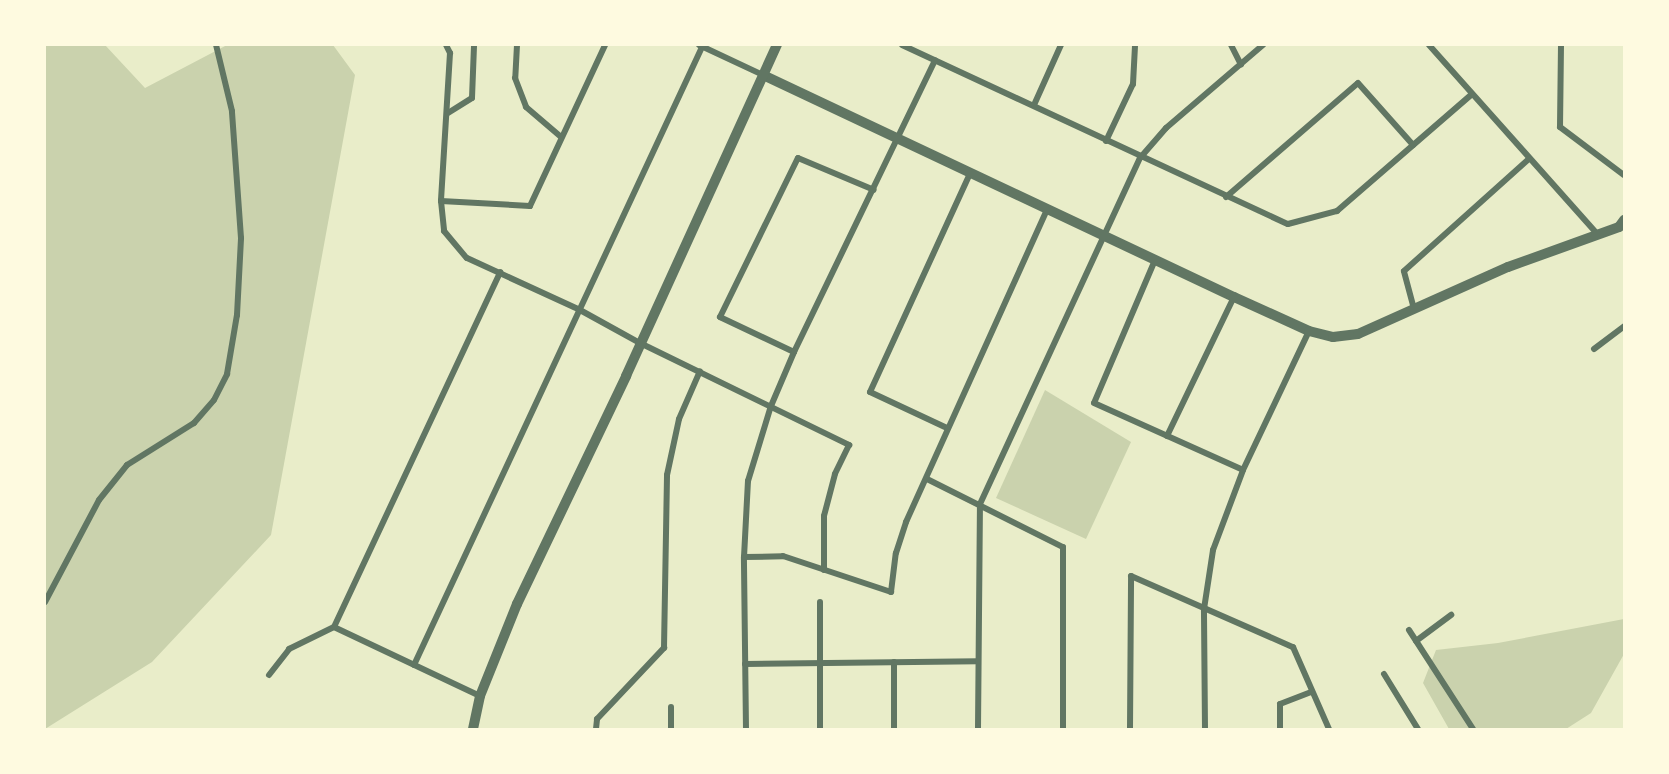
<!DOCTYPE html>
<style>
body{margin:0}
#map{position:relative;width:1669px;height:774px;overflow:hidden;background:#e9edc9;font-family:Cabin,sans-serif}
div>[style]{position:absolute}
.green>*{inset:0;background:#cad2ad}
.minor>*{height:6px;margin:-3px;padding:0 3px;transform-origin:3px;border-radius:3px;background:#617663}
.tertiary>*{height:10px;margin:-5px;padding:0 5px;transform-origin:5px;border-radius:5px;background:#617663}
span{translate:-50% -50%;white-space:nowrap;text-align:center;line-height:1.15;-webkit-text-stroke:6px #fefae0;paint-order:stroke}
.frame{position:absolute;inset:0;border:46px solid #fefae0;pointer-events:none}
</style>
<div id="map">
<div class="green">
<i style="clip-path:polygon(45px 45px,105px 45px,145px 88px,227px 45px,333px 45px,355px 75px,271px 535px,152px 662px,45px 729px)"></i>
<i style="clip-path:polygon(1045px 390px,1131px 442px,1086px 539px,996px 498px)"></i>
<i style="clip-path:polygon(1624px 619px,1624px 654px,1591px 713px,1566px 729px,1449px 729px,1423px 683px,1436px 650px,1498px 643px)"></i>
</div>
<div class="minor">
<i style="left:446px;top:45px;width:9px;rotate:63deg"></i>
<i style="left:450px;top:53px;width:148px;rotate:93.5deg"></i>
<i style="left:441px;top:201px;width:30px;rotate:84deg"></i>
<i style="left:444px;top:231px;width:35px;rotate:50deg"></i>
<i style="left:467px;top:258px;width:124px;rotate:24.7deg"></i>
<i style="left:580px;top:310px;width:68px;rotate:28.8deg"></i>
<i style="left:640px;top:343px;width:233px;rotate:26deg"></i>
<i style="left:849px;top:445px;width:32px;rotate:116deg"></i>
<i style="left:835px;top:474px;width:43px;rotate:104.7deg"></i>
<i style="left:824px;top:516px;width:54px;rotate:90deg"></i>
<i style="left:517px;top:45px;width:33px;rotate:93deg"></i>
<i style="left:515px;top:78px;width:31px;rotate:69deg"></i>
<i style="left:526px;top:107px;width:45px;rotate:40.5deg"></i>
<i style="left:699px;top:45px;width:71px;rotate:25.1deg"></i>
<i style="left:902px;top:45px;width:425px;rotate:24.9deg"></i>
<i style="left:1288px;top:224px;width:51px;rotate:-14.9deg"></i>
<i style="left:1337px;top:211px;width:177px;rotate:-40.9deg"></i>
<i style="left:1231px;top:45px;width:22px;rotate:63deg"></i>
<i style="left:1429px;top:45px;width:254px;rotate:48.3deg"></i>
<i style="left:1561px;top:45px;width:82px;rotate:90.7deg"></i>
<i style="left:1560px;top:127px;width:80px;rotate:36.9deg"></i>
<i style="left:1034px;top:105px;width:66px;rotate:-65.8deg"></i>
<i style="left:448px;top:113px;width:28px;rotate:-32deg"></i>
<i style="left:472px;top:98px;width:53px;rotate:-87.8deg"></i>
<i style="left:1106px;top:141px;width:63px;rotate:-64.7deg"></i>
<i style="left:1133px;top:84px;width:39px;rotate:-87deg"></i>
<i style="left:1226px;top:197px;width:174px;rotate:-40.8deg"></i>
<i style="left:1358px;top:83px;width:83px;rotate:48.4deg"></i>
<i style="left:441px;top:201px;width:89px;rotate:3.2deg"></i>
<i style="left:530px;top:206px;width:178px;rotate:-65deg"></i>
<i style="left:1155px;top:260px;width:155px;rotate:113.1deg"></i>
<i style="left:1094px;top:403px;width:163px;rotate:24.2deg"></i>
<i style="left:1414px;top:309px;width:39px;rotate:-105deg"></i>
<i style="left:1404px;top:271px;width:168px;rotate:-41.9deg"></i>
<i style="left:1594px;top:349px;width:38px;rotate:-37deg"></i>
<i style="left:794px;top:352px;width:82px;rotate:-154.7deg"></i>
<i style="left:720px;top:317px;width:177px;rotate:-63.9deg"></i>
<i style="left:798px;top:158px;width:82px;rotate:22.8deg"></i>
<i style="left:947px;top:428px;width:85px;rotate:-154.9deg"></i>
<i style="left:870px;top:392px;width:240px;rotate:-65.4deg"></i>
<i style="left:1167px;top:436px;width:154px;rotate:-64.3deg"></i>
<i style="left:927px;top:479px;width:152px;rotate:26.6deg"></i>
<i style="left:1063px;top:547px;width:182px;rotate:90deg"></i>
<i style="left:744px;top:557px;width:39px;rotate:-1deg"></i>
<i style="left:783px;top:556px;width:114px;rotate:18.4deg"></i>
<i style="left:891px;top:592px;width:39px;rotate:-83deg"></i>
<i style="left:896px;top:553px;width:33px;rotate:-72deg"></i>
<i style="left:906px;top:522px;width:342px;rotate:-65.7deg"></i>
<i style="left:45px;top:602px;width:115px;rotate:-62.1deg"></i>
<i style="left:99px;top:500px;width:45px;rotate:-51.3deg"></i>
<i style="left:127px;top:465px;width:79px;rotate:-32.1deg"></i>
<i style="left:194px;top:423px;width:30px;rotate:-49deg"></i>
<i style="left:214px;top:400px;width:29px;rotate:-63deg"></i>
<i style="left:227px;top:374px;width:60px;rotate:-80.4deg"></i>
<i style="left:237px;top:315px;width:77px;rotate:-87deg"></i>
<i style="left:241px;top:238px;width:127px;rotate:-94.1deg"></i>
<i style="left:232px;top:111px;width:68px;rotate:-103.6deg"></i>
<i style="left:820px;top:602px;width:127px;rotate:90deg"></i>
<i style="left:1409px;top:630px;width:118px;rotate:57.1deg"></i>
<i style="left:1416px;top:641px;width:44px;rotate:-36.6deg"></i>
<i style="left:894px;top:662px;width:67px;rotate:90deg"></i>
<i style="left:745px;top:664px;width:233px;rotate:-0.7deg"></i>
<i style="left:414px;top:665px;width:684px;rotate:-65.01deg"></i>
<i style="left:1384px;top:674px;width:65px;rotate:58.3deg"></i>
<i style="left:269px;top:675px;width:33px;rotate:-52deg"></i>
<i style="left:289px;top:649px;width:50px;rotate:-26.1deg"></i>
<i style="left:480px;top:696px;width:161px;rotate:-154.7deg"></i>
<i style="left:334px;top:627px;width:392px;rotate:-64.9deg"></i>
<i style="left:671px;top:707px;width:22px;rotate:90deg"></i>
<i style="left:596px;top:729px;width:10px;rotate:-84deg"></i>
<i style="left:597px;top:719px;width:98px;rotate:-46.7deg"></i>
<i style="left:664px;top:648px;width:173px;rotate:-89deg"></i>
<i style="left:667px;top:475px;width:57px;rotate:-77.9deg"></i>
<i style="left:679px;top:419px;width:52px;rotate:-66.4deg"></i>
<i style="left:746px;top:729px;width:172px;rotate:-90.7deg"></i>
<i style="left:744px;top:557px;width:76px;rotate:-87deg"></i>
<i style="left:748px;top:481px;width:78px;rotate:-73deg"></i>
<i style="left:771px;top:406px;width:59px;rotate:-66.9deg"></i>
<i style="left:794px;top:352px;width:324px;rotate:-64.2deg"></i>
<i style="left:978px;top:729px;width:225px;rotate:-89.5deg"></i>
<i style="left:980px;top:504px;width:381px;rotate:-65.2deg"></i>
<i style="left:1140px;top:158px;width:40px;rotate:-49deg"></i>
<i style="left:1166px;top:128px;width:128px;rotate:-40.6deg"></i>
<i style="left:1130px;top:729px;width:153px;rotate:-89.6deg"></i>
<i style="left:1131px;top:576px;width:177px;rotate:23.7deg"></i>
<i style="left:1293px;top:647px;width:90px;rotate:66.3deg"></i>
<i style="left:1205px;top:729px;width:120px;rotate:-90.5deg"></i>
<i style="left:1204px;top:609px;width:60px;rotate:-81.3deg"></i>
<i style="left:1213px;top:550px;width:85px;rotate:-69.4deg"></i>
<i style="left:1243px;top:470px;width:154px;rotate:-64.6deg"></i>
<i style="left:1280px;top:729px;width:25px;rotate:-90deg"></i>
<i style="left:1280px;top:704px;width:34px;rotate:-21deg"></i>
</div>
<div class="tertiary">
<i style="left:763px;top:75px;width:521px;rotate:25.24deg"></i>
<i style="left:1234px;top:297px;width:82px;rotate:24.4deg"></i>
<i style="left:1309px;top:331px;width:25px;rotate:14deg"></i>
<i style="left:1333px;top:337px;width:25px;rotate:-7deg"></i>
<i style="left:1358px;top:334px;width:164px;rotate:-24.1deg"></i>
<i style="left:1508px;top:267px;width:118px;rotate:-19.8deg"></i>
<i style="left:1619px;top:227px;width:9px;rotate:-54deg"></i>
<i style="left:473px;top:729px;width:34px;rotate:-78deg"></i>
<i style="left:480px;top:696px;width:99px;rotate:-68.1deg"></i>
<i style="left:517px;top:604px;width:253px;rotate:-64.4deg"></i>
<i style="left:626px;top:376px;width:364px;rotate:-65.5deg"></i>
</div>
<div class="frame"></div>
</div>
